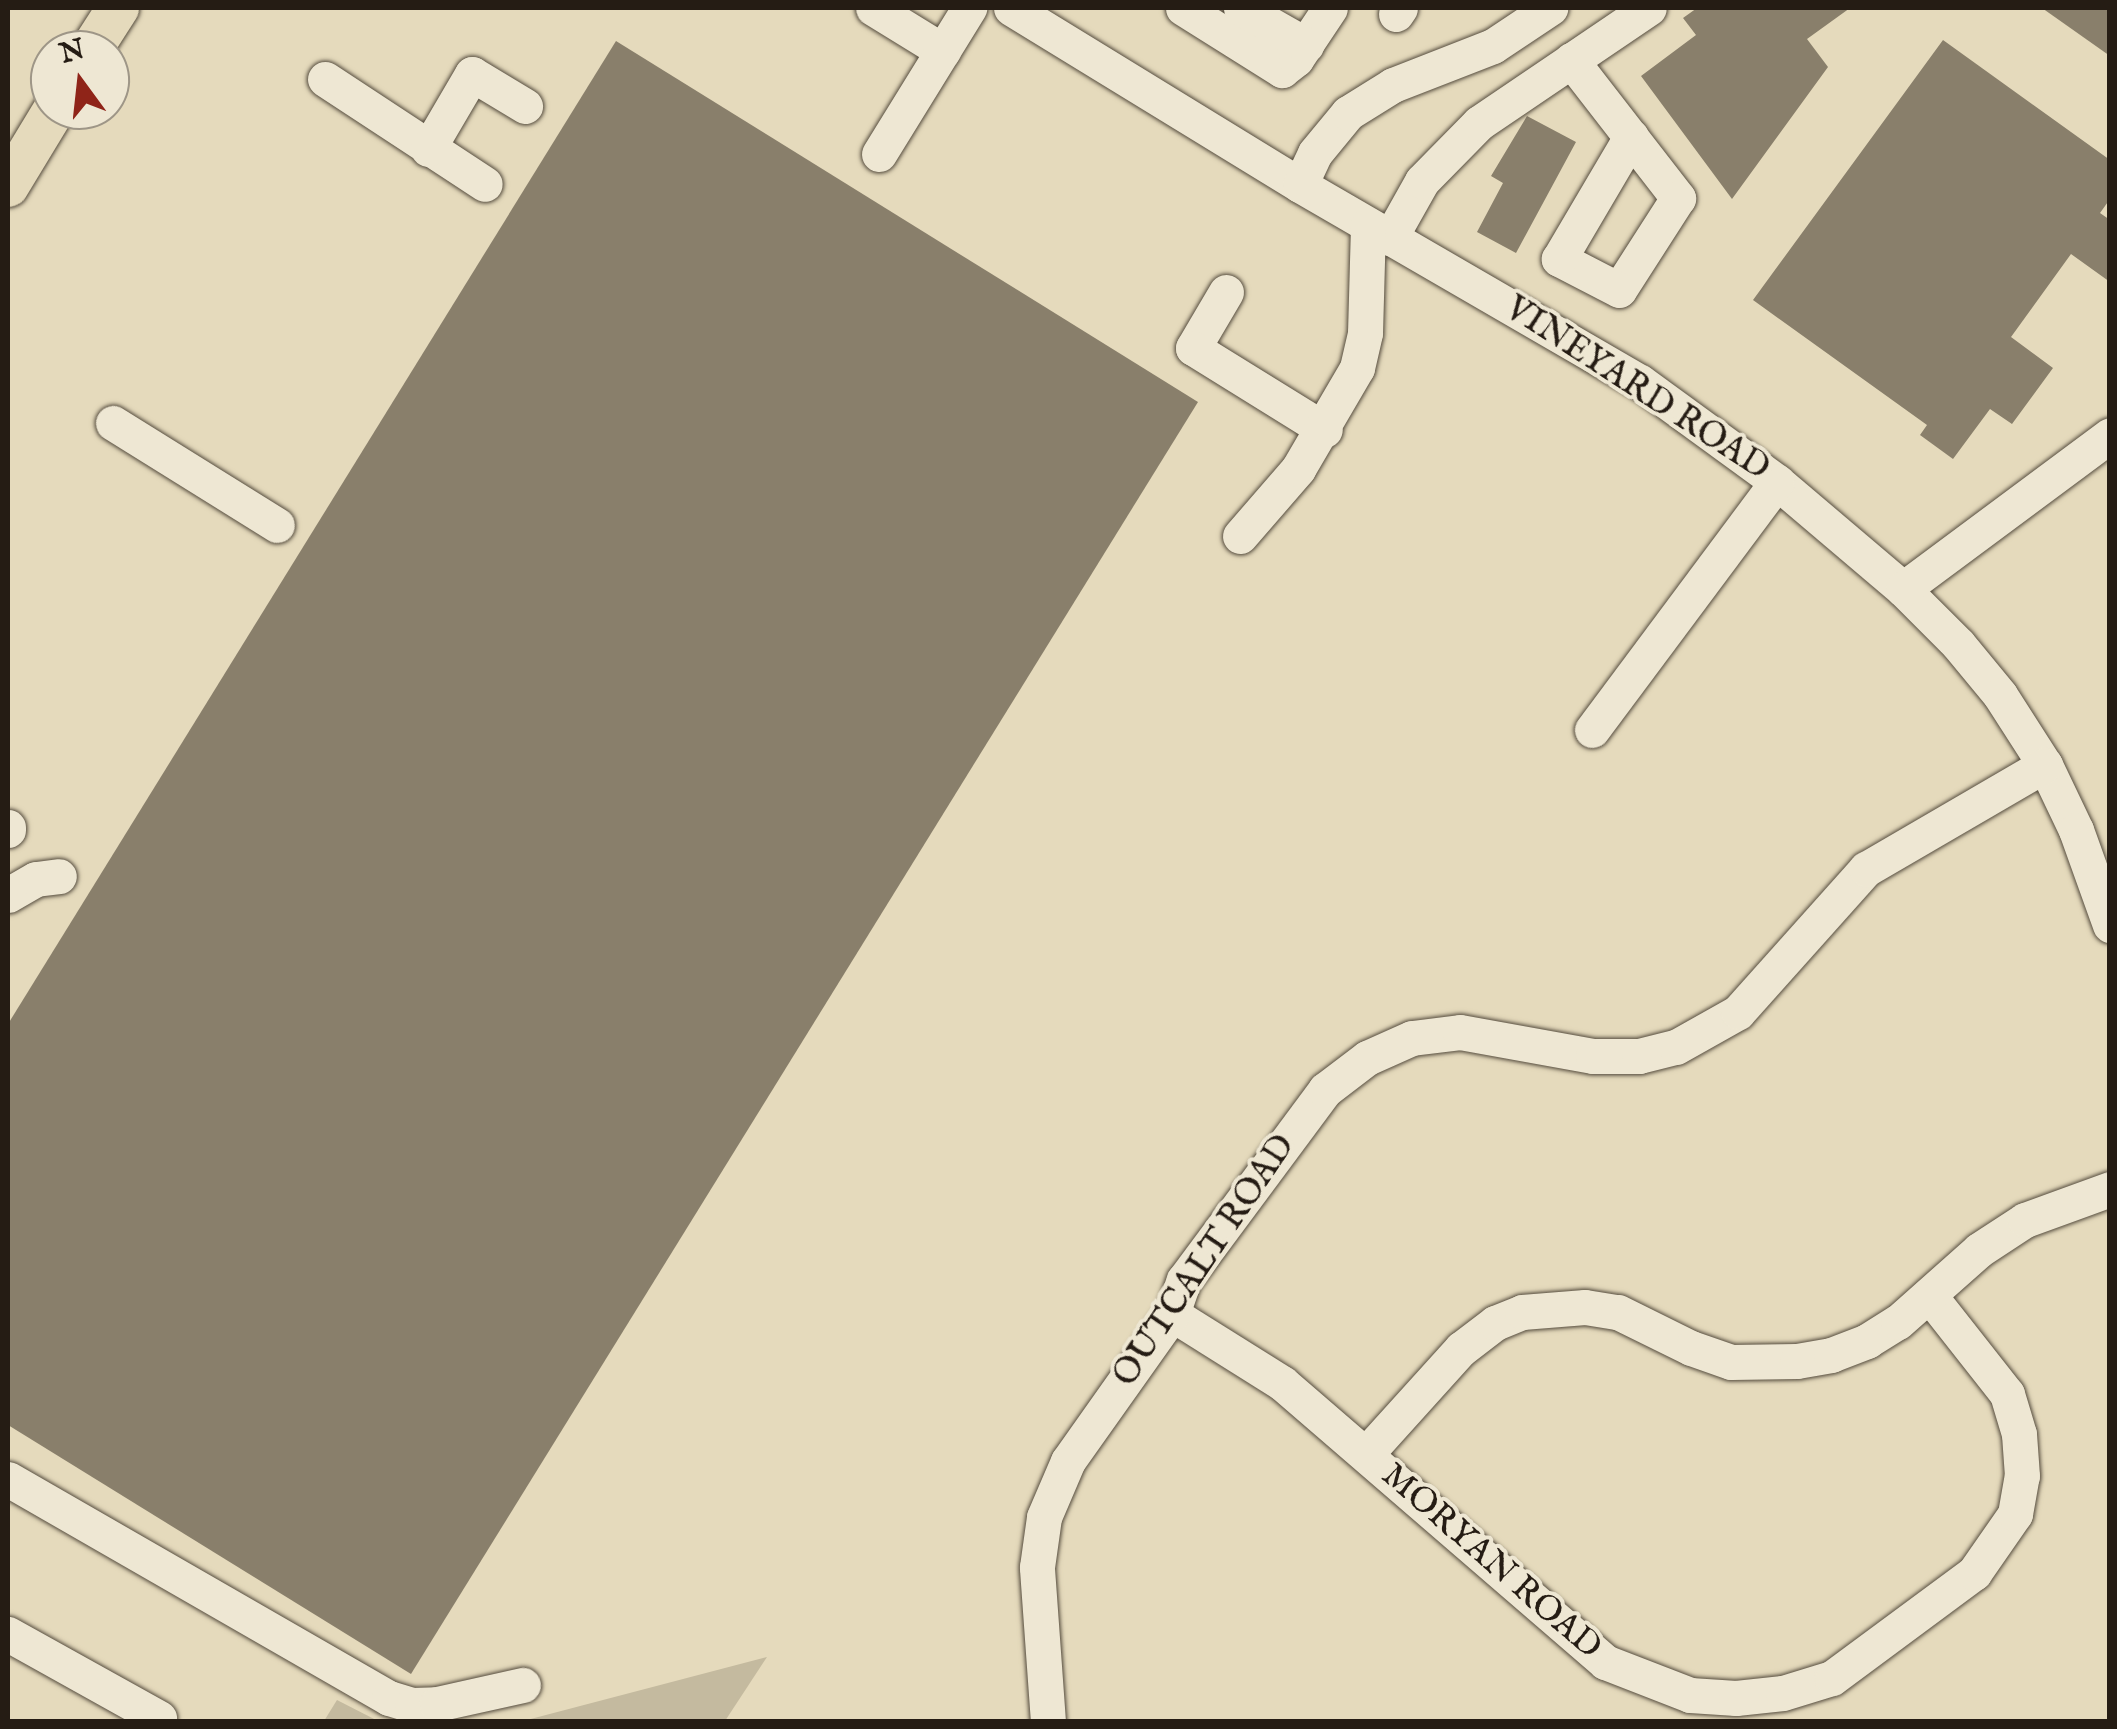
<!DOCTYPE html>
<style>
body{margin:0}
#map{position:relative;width:2117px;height:1729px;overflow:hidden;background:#e5dabc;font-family:"IM FELL English",serif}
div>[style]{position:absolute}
.green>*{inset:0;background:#c4ba9f}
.building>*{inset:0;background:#897f6b}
.roads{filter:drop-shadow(0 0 2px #554c3e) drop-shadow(0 0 2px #554c3e)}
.minor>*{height:35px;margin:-17.5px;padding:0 17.5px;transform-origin:17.5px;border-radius:17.5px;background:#eee7d3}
.major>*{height:42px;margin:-21px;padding:0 21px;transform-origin:21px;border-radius:21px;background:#e5dabc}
span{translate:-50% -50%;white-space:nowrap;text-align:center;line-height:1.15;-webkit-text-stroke:8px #eee7d3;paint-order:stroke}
.street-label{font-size:35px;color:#251c14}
.frame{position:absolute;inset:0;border:10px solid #251c14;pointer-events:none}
.north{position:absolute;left:30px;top:30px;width:100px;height:100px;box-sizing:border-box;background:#eee7d3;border:2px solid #9e9687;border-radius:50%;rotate:345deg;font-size:28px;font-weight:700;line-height:40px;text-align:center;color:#251c14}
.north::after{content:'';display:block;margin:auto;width:35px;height:45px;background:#8f2418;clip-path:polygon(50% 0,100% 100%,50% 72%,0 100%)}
</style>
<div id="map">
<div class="green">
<i style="clip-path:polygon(767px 1657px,725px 1721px,523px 1721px)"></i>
<i style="clip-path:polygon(337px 1700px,378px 1721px,324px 1721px)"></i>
</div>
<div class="building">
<i style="clip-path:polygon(1697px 8px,1850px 8px,1807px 39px,1828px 67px,1732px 199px,1641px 76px,1696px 35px,1683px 18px)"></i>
<i style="clip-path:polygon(2042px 8px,2110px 8px,2110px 56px)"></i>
<i style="clip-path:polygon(1943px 40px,2110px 160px,2110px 199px,2100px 213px,2110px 220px,2110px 282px,2071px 254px,2011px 337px,2053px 368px,2012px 424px,1990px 409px,1953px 459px,1920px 435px,1927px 425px,1753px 300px)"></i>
<i style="clip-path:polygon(616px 41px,1198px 402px,411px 1674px,8px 1425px,8px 1024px)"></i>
<i style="clip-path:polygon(1527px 116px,1576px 142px,1516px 253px,1477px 232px,1503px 183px,1491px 176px)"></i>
</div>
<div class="roads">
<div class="minor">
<i style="left:873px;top:8px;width:82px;rotate:31.6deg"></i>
<i style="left:1011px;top:8px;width:339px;rotate:31.5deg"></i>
<i style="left:1300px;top:185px;width:393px;rotate:30.1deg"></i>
<i style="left:1640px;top:382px;width:170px;rotate:36.1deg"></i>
<i style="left:1777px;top:482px;width:165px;rotate:40.3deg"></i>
<i style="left:1903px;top:589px;width:78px;rotate:45deg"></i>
<i style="left:1958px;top:644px;width:66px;rotate:50.5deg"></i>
<i style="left:2000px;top:695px;width:83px;rotate:57.3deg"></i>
<i style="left:2045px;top:765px;width:72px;rotate:64.5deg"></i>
<i style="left:2076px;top:830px;width:101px;rotate:70.3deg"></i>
<i style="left:1183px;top:8px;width:117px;rotate:32.1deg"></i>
<i style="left:1282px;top:70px;width:18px;rotate:-38deg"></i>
<i style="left:1296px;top:59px;width:61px;rotate:-56.3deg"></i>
<i style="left:1241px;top:8px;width:75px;rotate:29.6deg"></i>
<i style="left:1396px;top:14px;width:7px;rotate:-56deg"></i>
<i style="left:1571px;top:60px;width:175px;rotate:52.2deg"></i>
<i style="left:1678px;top:198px;width:109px;rotate:122.7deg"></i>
<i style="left:1619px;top:290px;width:68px;rotate:-152.7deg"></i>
<i style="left:1559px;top:259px;width:142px;rotate:-59.5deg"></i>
<i style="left:325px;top:79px;width:191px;rotate:33.3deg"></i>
<i style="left:428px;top:149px;width:87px;rotate:-59.6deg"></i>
<i style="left:472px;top:74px;width:62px;rotate:31.1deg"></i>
<i style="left:879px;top:154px;width:172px;rotate:-58.3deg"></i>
<i style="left:1300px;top:185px;width:35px;rotate:-65deg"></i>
<i style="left:1315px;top:153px;width:52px;rotate:-50.5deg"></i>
<i style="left:1348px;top:113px;width:53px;rotate:-31.9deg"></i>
<i style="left:1393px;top:85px;width:107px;rotate:-21.3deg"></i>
<i style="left:1493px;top:46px;width:69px;rotate:-33.7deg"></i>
<i style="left:1390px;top:238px;width:65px;rotate:-60.7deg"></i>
<i style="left:1422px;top:181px;width:81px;rotate:-45.5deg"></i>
<i style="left:1479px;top:123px;width:205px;rotate:-34.1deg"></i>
<i style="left:1226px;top:292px;width:65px;rotate:120.5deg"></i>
<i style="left:1193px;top:348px;width:155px;rotate:31.8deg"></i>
<i style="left:113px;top:423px;width:193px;rotate:31.9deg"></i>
<i style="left:1240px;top:536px;width:89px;rotate:-49.1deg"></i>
<i style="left:1298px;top:469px;width:117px;rotate:-59.7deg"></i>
<i style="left:1357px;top:368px;width:36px;rotate:-77deg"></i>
<i style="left:1365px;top:333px;width:108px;rotate:-88.4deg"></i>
<i style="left:1903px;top:589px;width:258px;rotate:-36.6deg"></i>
<i style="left:1592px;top:730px;width:309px;rotate:-53.3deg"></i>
<i style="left:8px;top:827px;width:3px;rotate:90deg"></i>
<i style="left:8px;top:895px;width:32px;rotate:-30deg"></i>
<i style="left:36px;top:879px;width:23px;rotate:-7deg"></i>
<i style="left:1172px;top:1314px;width:130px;rotate:32.1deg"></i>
<i style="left:1282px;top:1383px;width:427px;rotate:40.8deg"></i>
<i style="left:1605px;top:1662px;width:91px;rotate:21.2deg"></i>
<i style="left:1690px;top:1695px;width:46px;rotate:3.7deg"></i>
<i style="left:1736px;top:1698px;width:47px;rotate:-6.1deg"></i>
<i style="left:1783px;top:1693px;width:51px;rotate:-17deg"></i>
<i style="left:1832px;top:1678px;width:177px;rotate:-36.5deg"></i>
<i style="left:1974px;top:1573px;width:72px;rotate:-55.2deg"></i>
<i style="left:2015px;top:1514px;width:39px;rotate:-80deg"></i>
<i style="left:2022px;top:1476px;width:42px;rotate:-94.1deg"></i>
<i style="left:2019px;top:1434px;width:42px;rotate:-106.7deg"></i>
<i style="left:2007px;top:1394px;width:126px;rotate:-128.2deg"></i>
<i style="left:1366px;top:1454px;width:142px;rotate:-47.9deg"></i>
<i style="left:1461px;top:1349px;width:43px;rotate:-37.4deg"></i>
<i style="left:1495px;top:1323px;width:29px;rotate:-22deg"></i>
<i style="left:1522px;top:1312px;width:63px;rotate:-4.5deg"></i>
<i style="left:1585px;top:1307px;width:33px;rotate:9deg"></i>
<i style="left:1618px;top:1312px;width:81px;rotate:26.3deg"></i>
<i style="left:1691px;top:1348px;width:42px;rotate:19.3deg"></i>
<i style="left:1731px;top:1362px;width:66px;rotate:-0.9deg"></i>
<i style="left:1797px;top:1361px;width:35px;rotate:-10deg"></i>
<i style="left:1831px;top:1355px;width:39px;rotate:-21deg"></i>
<i style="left:1867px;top:1341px;width:36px;rotate:-32deg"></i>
<i style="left:1898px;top:1322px;width:108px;rotate:-41.6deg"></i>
<i style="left:1979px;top:1250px;width:55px;rotate:-33.1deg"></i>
<i style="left:2025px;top:1220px;width:90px;rotate:-20deg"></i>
<i style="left:8px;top:1479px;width:439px;rotate:29.9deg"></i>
<i style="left:389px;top:1698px;width:24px;rotate:17deg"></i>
<i style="left:412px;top:1705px;width:25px;rotate:-2deg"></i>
<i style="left:437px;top:1704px;width:88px;rotate:-12.5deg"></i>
<i style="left:8px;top:1634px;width:173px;rotate:29.1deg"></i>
<i style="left:1048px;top:1722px;width:155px;rotate:-94.1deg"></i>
<i style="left:1037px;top:1567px;width:50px;rotate:-82deg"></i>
<i style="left:1044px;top:1517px;width:61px;rotate:-66.8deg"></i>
<i style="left:1068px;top:1461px;width:180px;rotate:-54.7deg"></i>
<i style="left:1172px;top:1314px;width:36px;rotate:-71deg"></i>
<i style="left:1184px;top:1280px;width:237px;rotate:-53.4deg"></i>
<i style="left:1325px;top:1090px;width:53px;rotate:-37.3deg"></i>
<i style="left:1367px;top:1058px;width:49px;rotate:-24deg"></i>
<i style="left:1412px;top:1038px;width:48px;rotate:-7.1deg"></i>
<i style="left:1460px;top:1032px;width:135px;rotate:10.2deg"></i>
<i style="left:1593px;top:1056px;width:46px"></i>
<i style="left:1639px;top:1056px;width:38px;rotate:-14deg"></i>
<i style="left:1676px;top:1047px;width:71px;rotate:-29.4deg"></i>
<i style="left:1738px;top:1012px;width:192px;rotate:-48.2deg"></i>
<i style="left:1866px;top:869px;width:207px;rotate:-30.2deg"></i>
</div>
<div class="major">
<i style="left:91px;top:50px;width:50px;rotate:-57.3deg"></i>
<i style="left:8px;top:186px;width:89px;rotate:-58.8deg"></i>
</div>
</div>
<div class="street-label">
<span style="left:1637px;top:389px;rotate:33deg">VINEYARD ROAD</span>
<span style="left:1205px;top:1261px;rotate:-56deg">OUTCALT ROAD</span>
<span style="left:1491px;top:1562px;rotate:41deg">MORYAN ROAD</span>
</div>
<div class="frame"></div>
<div class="north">N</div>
</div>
